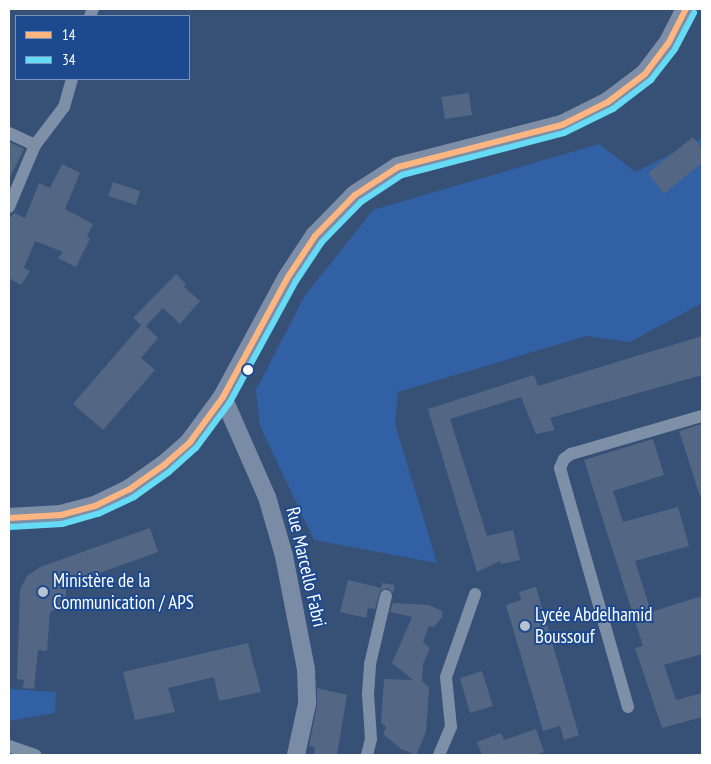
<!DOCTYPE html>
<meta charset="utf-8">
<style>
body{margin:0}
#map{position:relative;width:711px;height:764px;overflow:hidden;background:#375075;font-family:"PT Sans Narrow",sans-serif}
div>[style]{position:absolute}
.green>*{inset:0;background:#3160a5}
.building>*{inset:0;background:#536784}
.street>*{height:12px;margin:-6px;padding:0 6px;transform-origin:6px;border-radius:6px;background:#7e90a8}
.secondary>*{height:18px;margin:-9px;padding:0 9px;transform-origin:9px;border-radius:9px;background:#7a8ca5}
.primary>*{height:20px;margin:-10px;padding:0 10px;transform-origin:10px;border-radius:10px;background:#7e8ea7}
.bus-1>*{height:6px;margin:-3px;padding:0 3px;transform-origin:3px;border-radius:3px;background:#ffb580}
.bus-2>*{height:6px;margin:-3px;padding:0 3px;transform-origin:3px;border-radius:3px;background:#66dbf5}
.dots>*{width:14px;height:14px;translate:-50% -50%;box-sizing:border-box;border:2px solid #1d4a8f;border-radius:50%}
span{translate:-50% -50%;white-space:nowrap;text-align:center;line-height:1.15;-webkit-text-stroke:4px #1d4a8f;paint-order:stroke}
.street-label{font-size:19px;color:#fff}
.poi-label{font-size:19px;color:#fff}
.left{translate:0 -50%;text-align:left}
.frame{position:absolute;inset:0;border:10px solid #fff;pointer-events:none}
.legend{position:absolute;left:15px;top:15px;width:175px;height:65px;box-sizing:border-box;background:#1d4a8f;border:1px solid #7792bc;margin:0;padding:6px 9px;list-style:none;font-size:15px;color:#fff}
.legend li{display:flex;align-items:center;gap:10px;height:25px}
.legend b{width:25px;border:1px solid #7792bc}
</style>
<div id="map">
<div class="green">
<i style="clip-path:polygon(702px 138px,702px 303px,630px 342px,586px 336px,398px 392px,395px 424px,437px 563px,314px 540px,260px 426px,256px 390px,304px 297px,373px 210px,599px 144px,636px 172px)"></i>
<i style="clip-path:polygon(9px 689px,56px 692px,55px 713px,9px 721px)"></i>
</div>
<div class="building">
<i style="clip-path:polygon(469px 93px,472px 115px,445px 119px,441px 97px)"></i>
<i style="clip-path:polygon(693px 137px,702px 149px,702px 163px,664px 194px,648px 173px)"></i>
<i style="clip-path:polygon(9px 142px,24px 149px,9px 179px)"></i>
<i style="clip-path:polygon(62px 164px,80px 173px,65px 209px,93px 224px,87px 236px,90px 239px,76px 267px,58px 258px,63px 252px,35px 241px,24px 268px,30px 271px,21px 285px,9px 278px,9px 219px,14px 213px,25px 218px,39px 183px,50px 188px)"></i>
<i style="clip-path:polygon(113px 182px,140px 191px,136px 205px,108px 196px)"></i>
<i style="clip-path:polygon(176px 274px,186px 284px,184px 287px,200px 301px,180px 324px,163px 308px,146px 326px,158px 338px,141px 358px,155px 370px,103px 430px,73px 404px,141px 325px,133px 318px)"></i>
<i style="clip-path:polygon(702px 336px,702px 375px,550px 418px,555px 430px,536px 434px,521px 397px,450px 419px,487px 536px,513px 530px,520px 560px,501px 564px,500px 561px,477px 572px,428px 409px,534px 375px,538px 386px)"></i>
<i style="clip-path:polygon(702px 424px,702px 496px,700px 496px,679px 431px)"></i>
<i style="clip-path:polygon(653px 439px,664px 475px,613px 491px,623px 522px,678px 507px,689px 546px,635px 561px,651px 612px,702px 596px,702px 654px,664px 665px,676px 700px,702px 693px,702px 717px,662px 728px,635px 648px,643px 646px,584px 460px)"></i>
<i style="clip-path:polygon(150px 528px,158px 552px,66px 585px,66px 596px,59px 608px,50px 612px,47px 651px,38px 650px,34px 689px,23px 688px,24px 680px,17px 679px,20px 589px,27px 576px,40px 567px)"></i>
<i style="clip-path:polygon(348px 580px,381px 588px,382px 583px,395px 585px,393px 593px,387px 588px,380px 591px,375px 609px,368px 608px,366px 618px,340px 612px)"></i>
<i style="clip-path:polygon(536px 587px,579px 735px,564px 740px,560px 726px,543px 731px,506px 605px,521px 600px,519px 592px)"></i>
<i style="clip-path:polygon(393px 603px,429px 605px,442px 611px,442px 617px,434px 627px,429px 626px,423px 642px,430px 648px,423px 664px,422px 681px,429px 687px,426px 732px,416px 755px,401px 749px,383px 734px,386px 727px,381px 723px,384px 679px,413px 680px,392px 663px,412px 617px,390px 612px)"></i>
<i style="clip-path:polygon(248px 643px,261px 692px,219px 701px,214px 677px,168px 688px,175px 712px,135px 720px,123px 672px)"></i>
<i style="clip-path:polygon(482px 671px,493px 706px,470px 713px,460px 678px)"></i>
<i style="clip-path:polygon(317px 688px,347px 695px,337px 755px,314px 755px,315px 747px,309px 746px,317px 706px)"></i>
<i style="clip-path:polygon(536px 729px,544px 752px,534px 755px,482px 755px,477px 742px,501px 733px,504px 740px)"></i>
</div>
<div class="street">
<i style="left:90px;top:16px;width:8px;rotate:-67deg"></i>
<i style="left:9px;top:133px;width:29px;rotate:25deg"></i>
<i style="left:9px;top:207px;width:67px;rotate:-67.2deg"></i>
<i style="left:35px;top:145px;width:48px;rotate:-52.7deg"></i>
<i style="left:64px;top:107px;width:29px;rotate:-74deg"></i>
<i style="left:628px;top:707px;width:248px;rotate:-105.9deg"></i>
<i style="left:560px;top:468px;width:10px;rotate:-66deg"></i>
<i style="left:564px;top:459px;width:9px;rotate:-36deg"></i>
<i style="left:571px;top:454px;width:136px;rotate:-16.2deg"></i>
<i style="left:9px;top:746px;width:28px;rotate:19deg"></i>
<i style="left:367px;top:755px;width:16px;rotate:-76deg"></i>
<i style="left:371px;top:739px;width:45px;rotate:-93.8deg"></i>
<i style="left:368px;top:694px;width:30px;rotate:-86deg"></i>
<i style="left:370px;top:664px;width:70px;rotate:-76.8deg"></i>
<i style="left:439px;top:755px;width:30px;rotate:-67deg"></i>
<i style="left:451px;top:727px;width:50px;rotate:-95.7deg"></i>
<i style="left:446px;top:677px;width:88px;rotate:-70.7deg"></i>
</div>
<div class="secondary">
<i style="left:223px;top:397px;width:109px;rotate:66.3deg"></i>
<i style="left:267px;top:497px;width:61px;rotate:73.9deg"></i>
<i style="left:284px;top:556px;width:115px;rotate:79deg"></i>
<i style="left:306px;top:669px;width:35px;rotate:88deg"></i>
<i style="left:307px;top:704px;width:52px;rotate:102.2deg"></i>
</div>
<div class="primary">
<i style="left:9px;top:518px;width:52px;rotate:-3.3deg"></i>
<i style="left:61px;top:515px;width:35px;rotate:-15deg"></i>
<i style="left:95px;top:506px;width:39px;rotate:-26deg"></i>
<i style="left:130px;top:489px;width:42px;rotate:-35.2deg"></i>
<i style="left:164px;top:465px;width:35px;rotate:-41deg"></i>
<i style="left:190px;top:442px;width:56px;rotate:-53.7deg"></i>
<i style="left:223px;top:397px;width:136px;rotate:-61.6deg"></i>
<i style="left:288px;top:277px;width:49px;rotate:-56.6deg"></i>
<i style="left:315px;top:236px;width:57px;rotate:-45.7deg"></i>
<i style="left:355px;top:195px;width:51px;rotate:-33.1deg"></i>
<i style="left:398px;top:167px;width:169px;rotate:-14.4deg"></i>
<i style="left:562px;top:125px;width:51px;rotate:-26.6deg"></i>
<i style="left:608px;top:102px;width:46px;rotate:-37.1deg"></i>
<i style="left:645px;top:74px;width:38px;rotate:-53deg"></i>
<i style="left:668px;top:44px;width:39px;rotate:-63deg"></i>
</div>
<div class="bus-1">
<i style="left:9px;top:518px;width:52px;rotate:-3.3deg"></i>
<i style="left:61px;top:515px;width:35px;rotate:-15deg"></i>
<i style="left:95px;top:506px;width:39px;rotate:-26deg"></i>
<i style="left:130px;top:489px;width:42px;rotate:-35.2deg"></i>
<i style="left:164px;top:465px;width:35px;rotate:-41deg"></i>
<i style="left:190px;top:442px;width:56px;rotate:-53.7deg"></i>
<i style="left:223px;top:397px;width:136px;rotate:-61.6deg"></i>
<i style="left:288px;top:277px;width:49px;rotate:-56.6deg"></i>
<i style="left:315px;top:236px;width:57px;rotate:-45.7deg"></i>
<i style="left:355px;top:195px;width:51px;rotate:-33.1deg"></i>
<i style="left:398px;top:167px;width:169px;rotate:-14.4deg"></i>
<i style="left:562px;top:125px;width:51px;rotate:-26.6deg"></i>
<i style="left:608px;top:102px;width:46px;rotate:-37.1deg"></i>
<i style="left:645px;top:74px;width:38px;rotate:-53deg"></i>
<i style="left:668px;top:44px;width:39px;rotate:-63deg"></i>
</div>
<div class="bus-2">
<i style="left:10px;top:527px;width:52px;rotate:-3.3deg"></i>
<i style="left:62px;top:524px;width:37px;rotate:-16deg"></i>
<i style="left:98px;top:514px;width:40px;rotate:-25deg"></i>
<i style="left:134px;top:497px;width:43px;rotate:-35.5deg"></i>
<i style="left:169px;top:472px;width:36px;rotate:-42deg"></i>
<i style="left:196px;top:448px;width:57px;rotate:-53.5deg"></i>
<i style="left:230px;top:402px;width:138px;rotate:-61.4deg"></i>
<i style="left:296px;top:281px;width:47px;rotate:-56.3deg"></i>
<i style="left:322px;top:242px;width:56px;rotate:-45.7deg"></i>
<i style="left:361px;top:202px;width:49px;rotate:-33.4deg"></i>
<i style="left:402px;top:175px;width:167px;rotate:-14.5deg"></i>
<i style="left:564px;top:133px;width:55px;rotate:-26.1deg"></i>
<i style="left:613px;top:109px;width:48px;rotate:-37.3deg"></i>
<i style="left:651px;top:80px;width:39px;rotate:-52deg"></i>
<i style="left:675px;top:49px;width:41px;rotate:-62.2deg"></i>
</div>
<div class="dots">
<i style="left:248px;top:370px;background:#fff"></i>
<i style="left:43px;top:592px;background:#b9c2cf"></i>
<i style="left:525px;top:626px;background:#b9c2cf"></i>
</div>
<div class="street-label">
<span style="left:306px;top:567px;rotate:77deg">Rue Marcello Fabri</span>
</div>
<div class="poi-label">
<span class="left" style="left:53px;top:592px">Ministère de la<br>Communication / APS</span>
<span class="left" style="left:535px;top:626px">Lycée Abdelhamid<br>Boussouf</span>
</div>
<div class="frame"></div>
<ul class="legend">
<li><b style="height:6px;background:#ffb580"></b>14</li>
<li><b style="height:6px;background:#66dbf5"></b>34</li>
</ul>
</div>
